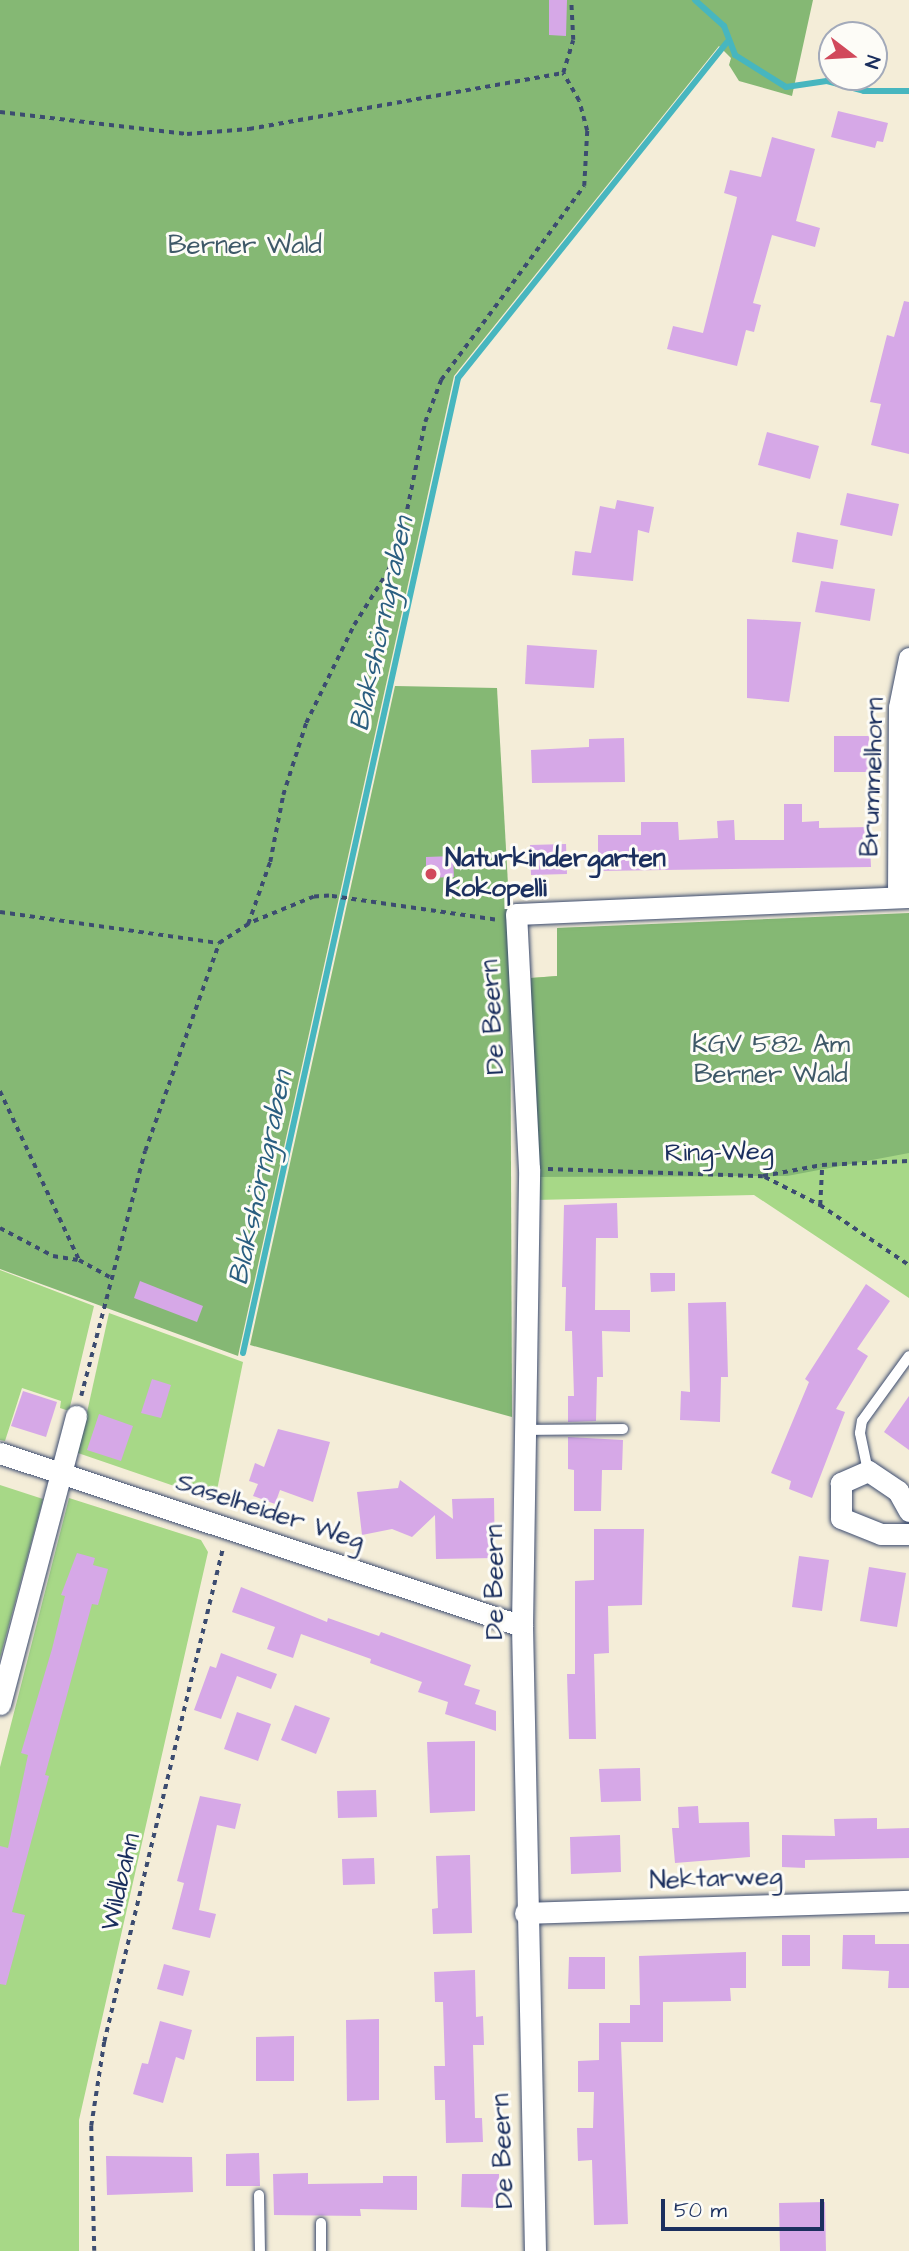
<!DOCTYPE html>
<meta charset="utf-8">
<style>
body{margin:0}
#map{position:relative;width:909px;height:2251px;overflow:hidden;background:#f4edd8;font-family:"Architects Daughter",sans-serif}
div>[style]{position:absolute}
.green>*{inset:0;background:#a7d887}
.forest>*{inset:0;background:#85b874}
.stream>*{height:6px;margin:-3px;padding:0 3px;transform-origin:3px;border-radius:3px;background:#47b6bf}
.building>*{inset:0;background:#d6a8e7}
.path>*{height:3.5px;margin-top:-1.75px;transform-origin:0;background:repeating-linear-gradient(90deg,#3c4c70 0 5px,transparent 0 10px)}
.roads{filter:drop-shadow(0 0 2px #3c4c70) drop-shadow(0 0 2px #3c4c70)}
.service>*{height:10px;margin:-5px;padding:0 5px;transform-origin:5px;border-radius:5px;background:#fff}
.minor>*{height:21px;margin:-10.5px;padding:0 10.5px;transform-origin:10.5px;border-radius:10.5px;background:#fff}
.dots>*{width:19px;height:19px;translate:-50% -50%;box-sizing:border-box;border:4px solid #fdfcf7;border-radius:50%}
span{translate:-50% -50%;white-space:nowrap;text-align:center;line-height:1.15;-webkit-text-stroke:6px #fdfcf7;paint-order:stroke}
.park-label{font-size:26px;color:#3e5968}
.street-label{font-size:26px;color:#1b2f5e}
.poi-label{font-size:26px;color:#1b2f5e;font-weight:700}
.left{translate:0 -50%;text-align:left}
.water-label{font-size:28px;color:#2a5e80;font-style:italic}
.north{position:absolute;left:818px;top:21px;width:70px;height:70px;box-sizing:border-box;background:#fdfcf7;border:2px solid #a3aaba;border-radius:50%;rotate:107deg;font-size:19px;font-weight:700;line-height:28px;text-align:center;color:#1b2f5e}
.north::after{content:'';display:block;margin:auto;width:24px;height:32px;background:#d1495b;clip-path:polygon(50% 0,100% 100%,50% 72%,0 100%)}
.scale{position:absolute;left:661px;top:2199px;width:163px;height:32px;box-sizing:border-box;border:4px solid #1b2f5e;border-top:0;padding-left:9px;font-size:21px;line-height:24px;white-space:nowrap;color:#1b2f5e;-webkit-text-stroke:5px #fdfcf7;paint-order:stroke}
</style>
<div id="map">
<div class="green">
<i style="clip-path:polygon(909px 920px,909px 1298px,754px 1195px,535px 1200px,531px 978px,557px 976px,557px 928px)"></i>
<i style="clip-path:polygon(0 1270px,94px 1306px,69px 1411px,60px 1408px,61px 1401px,22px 1388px,5px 1441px,0 1440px)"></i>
<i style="clip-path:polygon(109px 1313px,243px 1362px,215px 1500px,78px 1453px)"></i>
<i style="clip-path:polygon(0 1485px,43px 1499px,0 1658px)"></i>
<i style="clip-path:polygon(69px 1498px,201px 1540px,208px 1552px,79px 2120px,79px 2251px,0 2251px,0 1767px)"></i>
</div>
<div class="forest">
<i style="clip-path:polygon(0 0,813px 0,792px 96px,739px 81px,729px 65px,731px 58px,719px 46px,454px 376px,238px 1356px,0 1269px)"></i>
<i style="clip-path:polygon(395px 686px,497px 688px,510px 920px,512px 1417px,250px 1345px)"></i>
<i style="clip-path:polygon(909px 913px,909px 1153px,787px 1176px,532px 1177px,531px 978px,557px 976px,557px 928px)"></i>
</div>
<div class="stream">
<i style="left:695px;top:0;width:39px;rotate:42deg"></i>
<i style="left:724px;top:26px;width:31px;rotate:69deg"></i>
<i style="left:735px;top:55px;width:60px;rotate:32.1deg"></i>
<i style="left:786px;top:87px;width:41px;rotate:-8.3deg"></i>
<i style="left:827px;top:81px;width:38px;rotate:15deg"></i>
<i style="left:864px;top:91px;width:45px"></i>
<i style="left:243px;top:1353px;width:998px;rotate:-77.56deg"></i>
<i style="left:458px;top:378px;width:430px;rotate:-51.3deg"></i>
</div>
<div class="building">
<i style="clip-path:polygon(549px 0,567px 0,566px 36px,549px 35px)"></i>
<i style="clip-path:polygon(838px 111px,888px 123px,883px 142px,877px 141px,875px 148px,831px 137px)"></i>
<i style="clip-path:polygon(772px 137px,815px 149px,796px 221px,820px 228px,815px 247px,772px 235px,753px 303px,761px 305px,754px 332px,746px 330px,737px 366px,667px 349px,673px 326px,703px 333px,736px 202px,737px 197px,724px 193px,730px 170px,761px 177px)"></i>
<i style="clip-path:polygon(904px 301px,909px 302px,909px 454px,871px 445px,881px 404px,870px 402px,887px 335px,894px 337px)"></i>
<i style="clip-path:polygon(767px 432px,819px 446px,810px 479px,758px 465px)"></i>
<i style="clip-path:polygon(847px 493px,899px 504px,892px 536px,840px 525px)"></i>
<i style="clip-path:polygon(617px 500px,654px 507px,649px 533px,638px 530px,633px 581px,572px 575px,575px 551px,591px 553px,600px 506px,615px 509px)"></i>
<i style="clip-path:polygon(797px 532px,838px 540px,833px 569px,792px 562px)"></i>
<i style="clip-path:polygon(821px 581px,875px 589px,870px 621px,815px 612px)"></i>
<i style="clip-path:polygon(747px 619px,801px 622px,789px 702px,747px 698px)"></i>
<i style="clip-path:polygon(527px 645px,597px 650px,594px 688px,525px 684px)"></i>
<i style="clip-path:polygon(834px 736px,869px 736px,869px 772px,834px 772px)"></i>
<i style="clip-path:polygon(624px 738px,625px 782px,532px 783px,531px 750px,589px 747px,589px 739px)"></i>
<i style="clip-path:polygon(784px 804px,802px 804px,802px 822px,819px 821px,819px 828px,869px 827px,871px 867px,598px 871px,598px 835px,641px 835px,641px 822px,678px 822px,679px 840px,718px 838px,717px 821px,734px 820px,735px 840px,784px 840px)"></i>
<i style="clip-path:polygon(566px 844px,567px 874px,531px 875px,530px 845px)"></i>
<i style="clip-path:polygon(453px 856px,454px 877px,426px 878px,426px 857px)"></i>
<i style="clip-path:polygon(617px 1203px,618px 1238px,596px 1238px,595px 1310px,630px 1310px,630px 1332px,602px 1331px,603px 1377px,597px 1377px,596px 1421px,568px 1422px,568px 1396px,574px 1396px,572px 1331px,565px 1331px,566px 1287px,562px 1287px,564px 1205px)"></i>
<i style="clip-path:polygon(650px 1273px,675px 1273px,675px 1291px,651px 1292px)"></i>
<i style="clip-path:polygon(140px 1281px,203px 1306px,197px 1322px,134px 1298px)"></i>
<i style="clip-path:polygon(866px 1284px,890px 1301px,857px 1349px,868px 1356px,836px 1409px,845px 1412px,812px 1498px,789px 1489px,791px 1481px,771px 1473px,809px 1382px,805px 1379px)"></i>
<i style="clip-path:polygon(726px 1302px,728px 1377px,721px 1377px,720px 1422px,680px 1420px,681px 1391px,690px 1392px,688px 1303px)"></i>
<i style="clip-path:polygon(152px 1379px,171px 1385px,161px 1418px,141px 1413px)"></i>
<i style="clip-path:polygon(23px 1391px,57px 1402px,46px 1437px,11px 1426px)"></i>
<i style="clip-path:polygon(909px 1396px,909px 1450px,884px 1432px)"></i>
<i style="clip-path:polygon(99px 1414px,133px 1426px,121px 1461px,87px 1450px)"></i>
<i style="clip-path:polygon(278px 1429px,330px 1442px,313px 1502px,280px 1490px,275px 1504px,253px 1496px,258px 1484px,249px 1481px,255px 1463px,264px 1467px)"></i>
<i style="clip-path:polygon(568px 1437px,623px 1440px,622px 1470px,602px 1470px,601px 1511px,574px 1511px,574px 1470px,568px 1469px)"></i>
<i style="clip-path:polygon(400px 1480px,453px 1519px,452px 1499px,494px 1498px,495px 1558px,436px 1559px,435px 1515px,412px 1537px,392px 1529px,362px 1535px,357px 1492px,398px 1488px)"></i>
<i style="clip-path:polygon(594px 1529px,644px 1529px,642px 1605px,608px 1606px,609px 1653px,594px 1654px,596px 1739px,569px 1739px,567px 1674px,575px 1674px,575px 1581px,594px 1580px)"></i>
<i style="clip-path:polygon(77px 1553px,95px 1558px,93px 1565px,108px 1569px,98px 1605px,92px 1604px,45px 1775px,49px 1776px,12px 1912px,25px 1915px,6px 1985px,0 1984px,0 1846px,8px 1848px,28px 1755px,21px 1753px,52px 1649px,65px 1596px,61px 1595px)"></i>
<i style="clip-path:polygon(799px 1556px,829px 1560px,822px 1611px,792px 1607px)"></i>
<i style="clip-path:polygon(869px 1567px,906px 1573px,897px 1627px,860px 1621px)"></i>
<i style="clip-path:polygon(241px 1587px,327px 1622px,328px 1618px,379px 1636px,381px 1632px,471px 1665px,464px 1685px,480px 1690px,475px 1704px,496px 1711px,496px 1731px,445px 1714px,448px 1702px,418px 1692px,422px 1682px,370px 1663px,371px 1659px,301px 1634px,293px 1658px,267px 1649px,275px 1627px,232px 1612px)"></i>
<i style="clip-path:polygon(221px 1653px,277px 1674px,271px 1689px,237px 1676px,221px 1719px,194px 1710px,210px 1666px,216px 1668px)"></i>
<i style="clip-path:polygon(295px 1705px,330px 1718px,316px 1754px,281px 1740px)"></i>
<i style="clip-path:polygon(237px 1712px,271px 1724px,258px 1761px,224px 1749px)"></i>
<i style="clip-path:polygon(475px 1741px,475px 1811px,430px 1813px,427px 1742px)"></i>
<i style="clip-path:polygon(640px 1768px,641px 1801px,601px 1802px,599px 1769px)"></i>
<i style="clip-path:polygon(376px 1790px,377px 1817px,338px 1818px,337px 1791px)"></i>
<i style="clip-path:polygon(200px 1796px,241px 1804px,235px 1829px,217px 1825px,199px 1910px,216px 1914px,210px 1938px,172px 1929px,184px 1883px,177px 1881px)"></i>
<i style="clip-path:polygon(698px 1806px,699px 1823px,749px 1822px,750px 1857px,675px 1863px,672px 1828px,679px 1828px,678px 1807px)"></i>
<i style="clip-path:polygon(877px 1818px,877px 1829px,909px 1828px,909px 1858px,805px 1860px,805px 1868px,782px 1867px,782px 1835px,835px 1836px,834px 1819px)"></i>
<i style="clip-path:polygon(620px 1835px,621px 1872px,571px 1874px,570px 1837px)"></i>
<i style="clip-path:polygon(470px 1855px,472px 1933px,433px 1934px,432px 1909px,438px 1908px,436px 1856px)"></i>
<i style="clip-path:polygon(374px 1858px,375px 1884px,343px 1885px,342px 1859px)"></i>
<i style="clip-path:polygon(782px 1935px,810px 1935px,810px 1966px,782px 1966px)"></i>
<i style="clip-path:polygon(843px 1935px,875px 1935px,875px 1944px,909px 1944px,909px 1988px,888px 1988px,889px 1971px,842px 1969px)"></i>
<i style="clip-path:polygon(746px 1952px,746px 1988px,730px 1988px,731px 2001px,663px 2002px,663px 2042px,621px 2042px,628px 2224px,594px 2225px,592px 2160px,578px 2161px,577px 2128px,593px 2128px,594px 2092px,578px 2092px,578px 2061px,599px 2060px,599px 2023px,630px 2023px,630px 2005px,640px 2005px,639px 1956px)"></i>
<i style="clip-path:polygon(569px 1957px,605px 1957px,605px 1989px,568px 1989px)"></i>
<i style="clip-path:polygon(164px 1964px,190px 1971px,183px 1996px,157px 1989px)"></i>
<i style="clip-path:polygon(475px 1970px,476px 2017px,483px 2016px,484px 2045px,473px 2045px,475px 2118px,482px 2118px,483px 2142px,446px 2143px,445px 2100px,435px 2100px,434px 2066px,445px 2066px,443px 2002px,435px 2002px,434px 1972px)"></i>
<i style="clip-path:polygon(379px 2019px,379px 2100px,347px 2101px,346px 2020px)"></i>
<i style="clip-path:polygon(160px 2021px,192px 2030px,184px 2060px,176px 2057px,163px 2103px,133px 2094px,142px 2063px,148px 2064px)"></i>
<i style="clip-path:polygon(294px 2036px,294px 2081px,256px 2081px,256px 2037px)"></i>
<i style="clip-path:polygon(259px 2153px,260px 2186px,226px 2186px,226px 2154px)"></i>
<i style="clip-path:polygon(106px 2156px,192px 2157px,193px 2192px,107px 2195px)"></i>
<i style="clip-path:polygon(308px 2173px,308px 2184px,383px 2183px,383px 2176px,417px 2176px,417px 2210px,360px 2209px,361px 2216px,274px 2215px,273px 2174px)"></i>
<i style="clip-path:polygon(462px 2174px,499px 2174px,498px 2208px,461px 2207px)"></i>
<i style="clip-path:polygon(825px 2202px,826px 2251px,780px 2251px,779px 2203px)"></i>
</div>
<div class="path">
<i style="left:0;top:112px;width:188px;rotate:6.7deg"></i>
<i style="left:187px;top:134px;width:62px;rotate:-4.6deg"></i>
<i style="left:249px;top:129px;width:319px;rotate:-10.1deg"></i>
<i style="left:0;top:912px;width:221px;rotate:8.1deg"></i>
<i style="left:219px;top:943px;width:35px;rotate:-33deg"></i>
<i style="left:495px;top:920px;width:168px;rotate:-171.8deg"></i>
<i style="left:329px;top:896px;width:15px;rotate:176deg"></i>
<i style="left:314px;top:897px;width:71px;rotate:157.8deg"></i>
<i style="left:248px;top:924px;width:66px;rotate:-70.5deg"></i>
<i style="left:270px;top:862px;width:68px;rotate:-79deg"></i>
<i style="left:283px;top:795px;width:76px;rotate:-72.3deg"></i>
<i style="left:306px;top:723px;width:109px;rotate:-63.9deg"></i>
<i style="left:354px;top:625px;width:64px;rotate:-57.8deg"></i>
<i style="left:388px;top:571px;width:45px;rotate:-70.3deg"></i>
<i style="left:403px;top:529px;width:109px;rotate:-78.4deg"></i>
<i style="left:425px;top:422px;width:45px;rotate:-69.1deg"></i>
<i style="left:441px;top:380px;width:241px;rotate:-53.6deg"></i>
<i style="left:584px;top:186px;width:55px;rotate:-86.9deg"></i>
<i style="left:587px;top:131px;width:31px;rotate:-105deg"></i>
<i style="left:579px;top:101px;width:32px;rotate:-120deg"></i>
<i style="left:563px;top:73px;width:34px;rotate:-73deg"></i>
<i style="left:573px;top:40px;width:40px;rotate:-92.9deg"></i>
<i style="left:0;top:1091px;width:187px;rotate:64.9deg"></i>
<i style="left:79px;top:1260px;width:35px;rotate:29deg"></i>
<i style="left:548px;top:1169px;width:215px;rotate:1.9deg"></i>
<i style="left:763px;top:1176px;width:60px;rotate:-10.6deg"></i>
<i style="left:822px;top:1165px;width:87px;rotate:-2.6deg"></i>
<i style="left:765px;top:1177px;width:62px;rotate:27deg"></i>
<i style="left:820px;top:1205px;width:107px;rotate:34deg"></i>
<i style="left:820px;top:1205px;width:40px;rotate:-87.1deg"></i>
<i style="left:0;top:1228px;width:60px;rotate:27.8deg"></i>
<i style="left:53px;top:1256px;width:25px;rotate:9deg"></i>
<i style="left:81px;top:1396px;width:253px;rotate:-75.4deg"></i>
<i style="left:145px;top:1151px;width:221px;rotate:-70.4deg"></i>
<i style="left:94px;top:2251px;width:125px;rotate:-91.4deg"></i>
<i style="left:91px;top:2126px;width:85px;rotate:-81.2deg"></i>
<i style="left:104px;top:2042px;width:509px;rotate:-76.48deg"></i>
</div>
<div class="roads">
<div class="service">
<i style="left:525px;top:1430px;width:98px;rotate:-0.6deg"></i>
<i style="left:868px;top:1471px;width:39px;rotate:-102deg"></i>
<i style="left:860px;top:1433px;width:12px;rotate:-81deg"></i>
<i style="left:862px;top:1421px;width:80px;rotate:-54.1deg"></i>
<i style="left:259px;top:2195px;width:56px;rotate:89deg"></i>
<i style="left:321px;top:2223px;width:28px;rotate:90deg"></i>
</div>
<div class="minor">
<i style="left:898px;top:897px;width:190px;rotate:-89.7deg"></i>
<i style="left:899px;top:707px;width:50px;rotate:-78.5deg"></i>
<i style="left:0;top:1453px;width:550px;rotate:18.34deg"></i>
<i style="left:909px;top:1511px;width:23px;rotate:-119deg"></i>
<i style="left:898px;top:1491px;width:36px;rotate:-146deg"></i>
<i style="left:868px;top:1471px;width:30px;rotate:156deg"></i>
<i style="left:841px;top:1483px;width:35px;rotate:90deg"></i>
<i style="left:841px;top:1518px;width:43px;rotate:21.8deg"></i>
<i style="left:881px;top:1534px;width:28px"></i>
<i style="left:0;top:1704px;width:298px;rotate:-75.2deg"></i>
<i style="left:525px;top:1913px;width:384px;rotate:-1.8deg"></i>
<i style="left:535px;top:2251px;width:625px;rotate:-91.19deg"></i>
<i style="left:522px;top:1626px;width:457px;rotate:-89.1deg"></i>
<i style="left:529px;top:1169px;width:255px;rotate:-92.9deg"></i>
<i style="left:516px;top:914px;width:393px;rotate:-2.5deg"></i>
</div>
</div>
<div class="dots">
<i style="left:431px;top:874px;background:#d1495b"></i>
</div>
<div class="park-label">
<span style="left:245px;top:246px">Berner Wald</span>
<span style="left:771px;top:1060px">KGV 582 Am<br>Berner Wald</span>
</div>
<div class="street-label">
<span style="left:873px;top:777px;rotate:-88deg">Brummelhorn</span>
<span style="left:493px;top:1017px;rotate:-93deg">De Beern</span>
<span style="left:719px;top:1153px;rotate:-1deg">Ring-Weg</span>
<span style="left:270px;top:1512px;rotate:18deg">Saselheider Weg</span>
<span style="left:495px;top:1582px;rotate:-90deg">De Beern</span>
<span style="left:716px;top:1879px;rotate:-2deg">Nektarweg</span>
<span style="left:121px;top:1882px;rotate:-77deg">Wildbahn</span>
<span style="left:503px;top:2151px;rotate:-92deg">De Beern</span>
</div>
<div class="poi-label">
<span class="left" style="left:445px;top:874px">Naturkindergarten<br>Kokopelli</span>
</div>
<div class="water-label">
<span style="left:382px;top:624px;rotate:-78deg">Blakshörngraben</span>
<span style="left:261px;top:1178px;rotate:-78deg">Blakshörngraben</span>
</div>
<div class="north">N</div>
<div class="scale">50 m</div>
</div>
